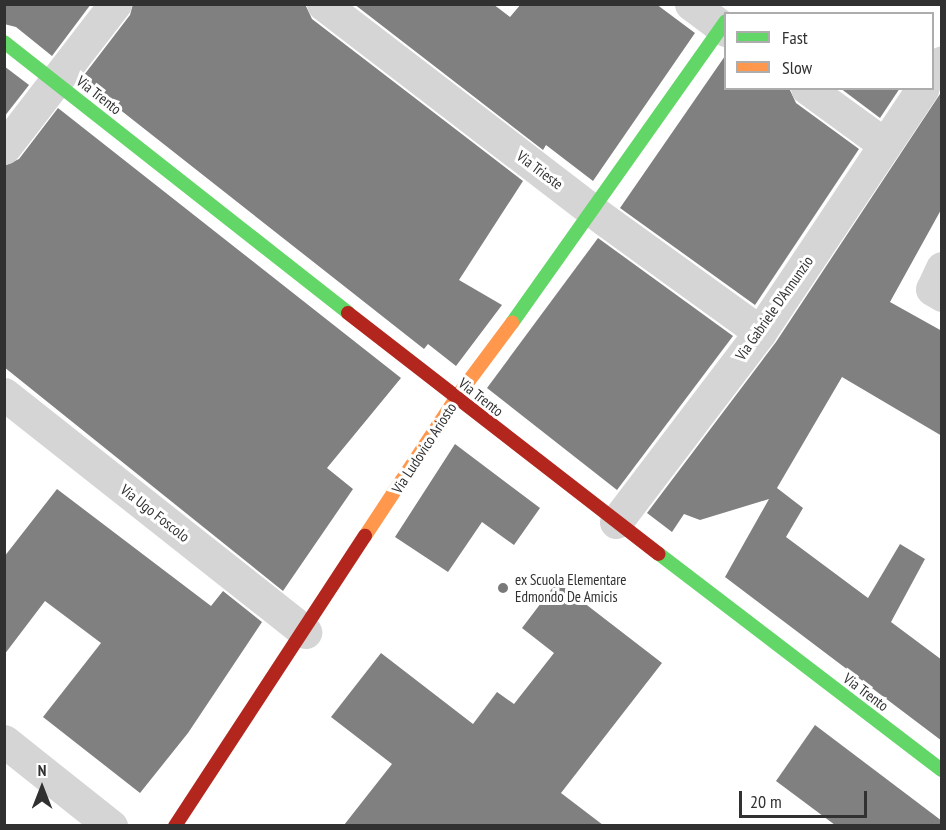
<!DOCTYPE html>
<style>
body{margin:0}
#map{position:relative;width:946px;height:830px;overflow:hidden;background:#fff;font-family:"PT Sans Narrow",sans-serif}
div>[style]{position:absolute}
.building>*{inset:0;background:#808080}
.street>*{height:33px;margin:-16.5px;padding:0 16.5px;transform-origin:16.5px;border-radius:16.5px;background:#d5d5d5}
.fast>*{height:14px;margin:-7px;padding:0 7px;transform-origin:7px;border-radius:7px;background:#63d668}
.slow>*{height:14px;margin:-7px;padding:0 7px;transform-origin:7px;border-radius:7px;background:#ff974d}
.jam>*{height:14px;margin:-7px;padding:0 7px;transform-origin:7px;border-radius:7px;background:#b3261e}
.dots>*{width:16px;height:16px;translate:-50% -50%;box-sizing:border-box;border:3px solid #fff;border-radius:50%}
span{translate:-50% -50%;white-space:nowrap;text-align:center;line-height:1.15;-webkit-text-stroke:6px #fff;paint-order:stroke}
.street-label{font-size:15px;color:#313131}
.poi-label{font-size:15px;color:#313131}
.left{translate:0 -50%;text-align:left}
.frame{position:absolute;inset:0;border:6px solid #313131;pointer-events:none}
.legend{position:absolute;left:724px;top:12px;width:210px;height:78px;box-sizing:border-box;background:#fff;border:2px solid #adadad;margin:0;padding:8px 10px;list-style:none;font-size:18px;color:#313131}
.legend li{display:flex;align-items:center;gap:12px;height:30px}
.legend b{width:30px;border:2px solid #adadad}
.north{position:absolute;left:12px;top:758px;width:60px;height:60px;-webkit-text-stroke:4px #fff;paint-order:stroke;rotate:0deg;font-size:16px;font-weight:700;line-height:24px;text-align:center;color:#313131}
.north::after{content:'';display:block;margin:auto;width:21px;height:27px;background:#313131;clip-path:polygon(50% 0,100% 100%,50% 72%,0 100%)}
.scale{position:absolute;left:739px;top:791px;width:128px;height:27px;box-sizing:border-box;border:3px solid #313131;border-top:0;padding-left:8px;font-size:18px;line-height:21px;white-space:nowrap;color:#313131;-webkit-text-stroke:4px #fff;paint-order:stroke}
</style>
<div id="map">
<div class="building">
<i style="clip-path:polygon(4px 4px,91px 4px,52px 56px,16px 27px,4px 24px)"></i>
<i style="clip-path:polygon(133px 4px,305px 4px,312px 19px,523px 181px,459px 280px,502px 305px,456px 366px,428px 344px,424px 349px,81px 79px,130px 15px)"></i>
<i style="clip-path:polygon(354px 4px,493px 4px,510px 17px,521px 4px,656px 4px,695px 33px,593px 181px,546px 145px,543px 150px)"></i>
<i style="clip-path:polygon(725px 56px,726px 88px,789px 88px,796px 103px,859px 149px,755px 305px,620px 208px)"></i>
<i style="clip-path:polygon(4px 66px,29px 85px,4px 117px)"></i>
<i style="clip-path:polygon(840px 88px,900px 88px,880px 118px)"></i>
<i style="clip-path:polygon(942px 91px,942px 208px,890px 302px,942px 331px,942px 436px,842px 377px,777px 488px,803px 508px,786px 537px,868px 598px,900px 544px,925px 559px,891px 622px,942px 660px,942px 741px,725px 577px,769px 499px,700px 520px,684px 514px,672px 532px,647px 513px,776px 342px)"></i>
<i style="clip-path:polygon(58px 108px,401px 378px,327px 468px,353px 489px,283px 591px,4px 367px,4px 166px,19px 159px)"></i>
<i style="clip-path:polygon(598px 238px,733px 336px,617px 490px,487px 388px)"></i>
<i style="clip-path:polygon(455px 444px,540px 508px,514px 545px,482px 522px,448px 572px,395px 537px)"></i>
<i style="clip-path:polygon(57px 489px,211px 606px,223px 591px,262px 622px,188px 733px,140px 793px,43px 717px,101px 643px,45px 601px,4px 655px,4px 557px)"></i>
<i style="clip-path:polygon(557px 582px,662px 663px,561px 793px,603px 825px,344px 825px,392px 764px,331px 717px,381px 653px,473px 724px,497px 692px,514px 704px,554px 653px,522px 628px)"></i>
<i style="clip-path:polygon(815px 725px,942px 821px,942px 825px,835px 825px,776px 781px)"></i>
</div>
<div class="street">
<i style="left:323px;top:4px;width:342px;rotate:37.5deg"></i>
<i style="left:594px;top:212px;width:205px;rotate:35.9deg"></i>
<i style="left:691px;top:4px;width:44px;rotate:36.6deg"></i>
<i style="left:932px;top:75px;width:16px;rotate:-52deg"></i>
<i style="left:807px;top:88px;width:95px;rotate:36deg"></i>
<i style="left:4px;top:148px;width:182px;rotate:-52.4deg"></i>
<i style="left:942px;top:268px;width:23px;rotate:115deg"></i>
<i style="left:932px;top:289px;width:12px;rotate:31deg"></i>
<i style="left:4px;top:394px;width:384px;rotate:38.3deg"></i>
<i style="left:616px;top:522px;width:238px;rotate:-52.8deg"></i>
<i style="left:760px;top:332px;width:293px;rotate:-56.3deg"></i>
<i style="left:4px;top:741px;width:137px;rotate:38.5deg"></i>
</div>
<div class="fast">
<i style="left:4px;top:42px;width:438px;rotate:38.2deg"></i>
<i style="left:512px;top:323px;width:370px;rotate:-54.7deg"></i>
<i style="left:659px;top:554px;width:356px;rotate:37.4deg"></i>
</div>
<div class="slow">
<i style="left:365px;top:536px;width:165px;rotate:-56.6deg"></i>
<i style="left:456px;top:398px;width:94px;rotate:-53.3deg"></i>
</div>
<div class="jam">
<i style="left:348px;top:313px;width:393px;rotate:37.8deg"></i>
<i style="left:175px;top:826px;width:347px;rotate:-56.8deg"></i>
</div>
<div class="dots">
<i style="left:503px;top:588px;background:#797979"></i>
</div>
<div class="street-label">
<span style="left:99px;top:95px;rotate:38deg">Via Trento</span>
<span style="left:540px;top:170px;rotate:37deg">Via Trieste</span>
<span style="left:774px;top:308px;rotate:-55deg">Via Gabriele D'Annunzio</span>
<span style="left:481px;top:397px;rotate:38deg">Via Trento</span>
<span style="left:424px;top:448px;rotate:-57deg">Via Ludovico Ariosto</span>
<span style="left:155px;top:513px;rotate:38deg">Via Ugo Foscolo</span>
<span style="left:866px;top:692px;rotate:37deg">Via Trento</span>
</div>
<div class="poi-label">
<span class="left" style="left:515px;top:588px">ex Scuola Elementare<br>Edmondo De Amicis</span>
</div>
<div class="frame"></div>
<ul class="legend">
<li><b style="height:8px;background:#63d668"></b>Fast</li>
<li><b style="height:8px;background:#ff974d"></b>Slow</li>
</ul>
<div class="north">N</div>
<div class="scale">20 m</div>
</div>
